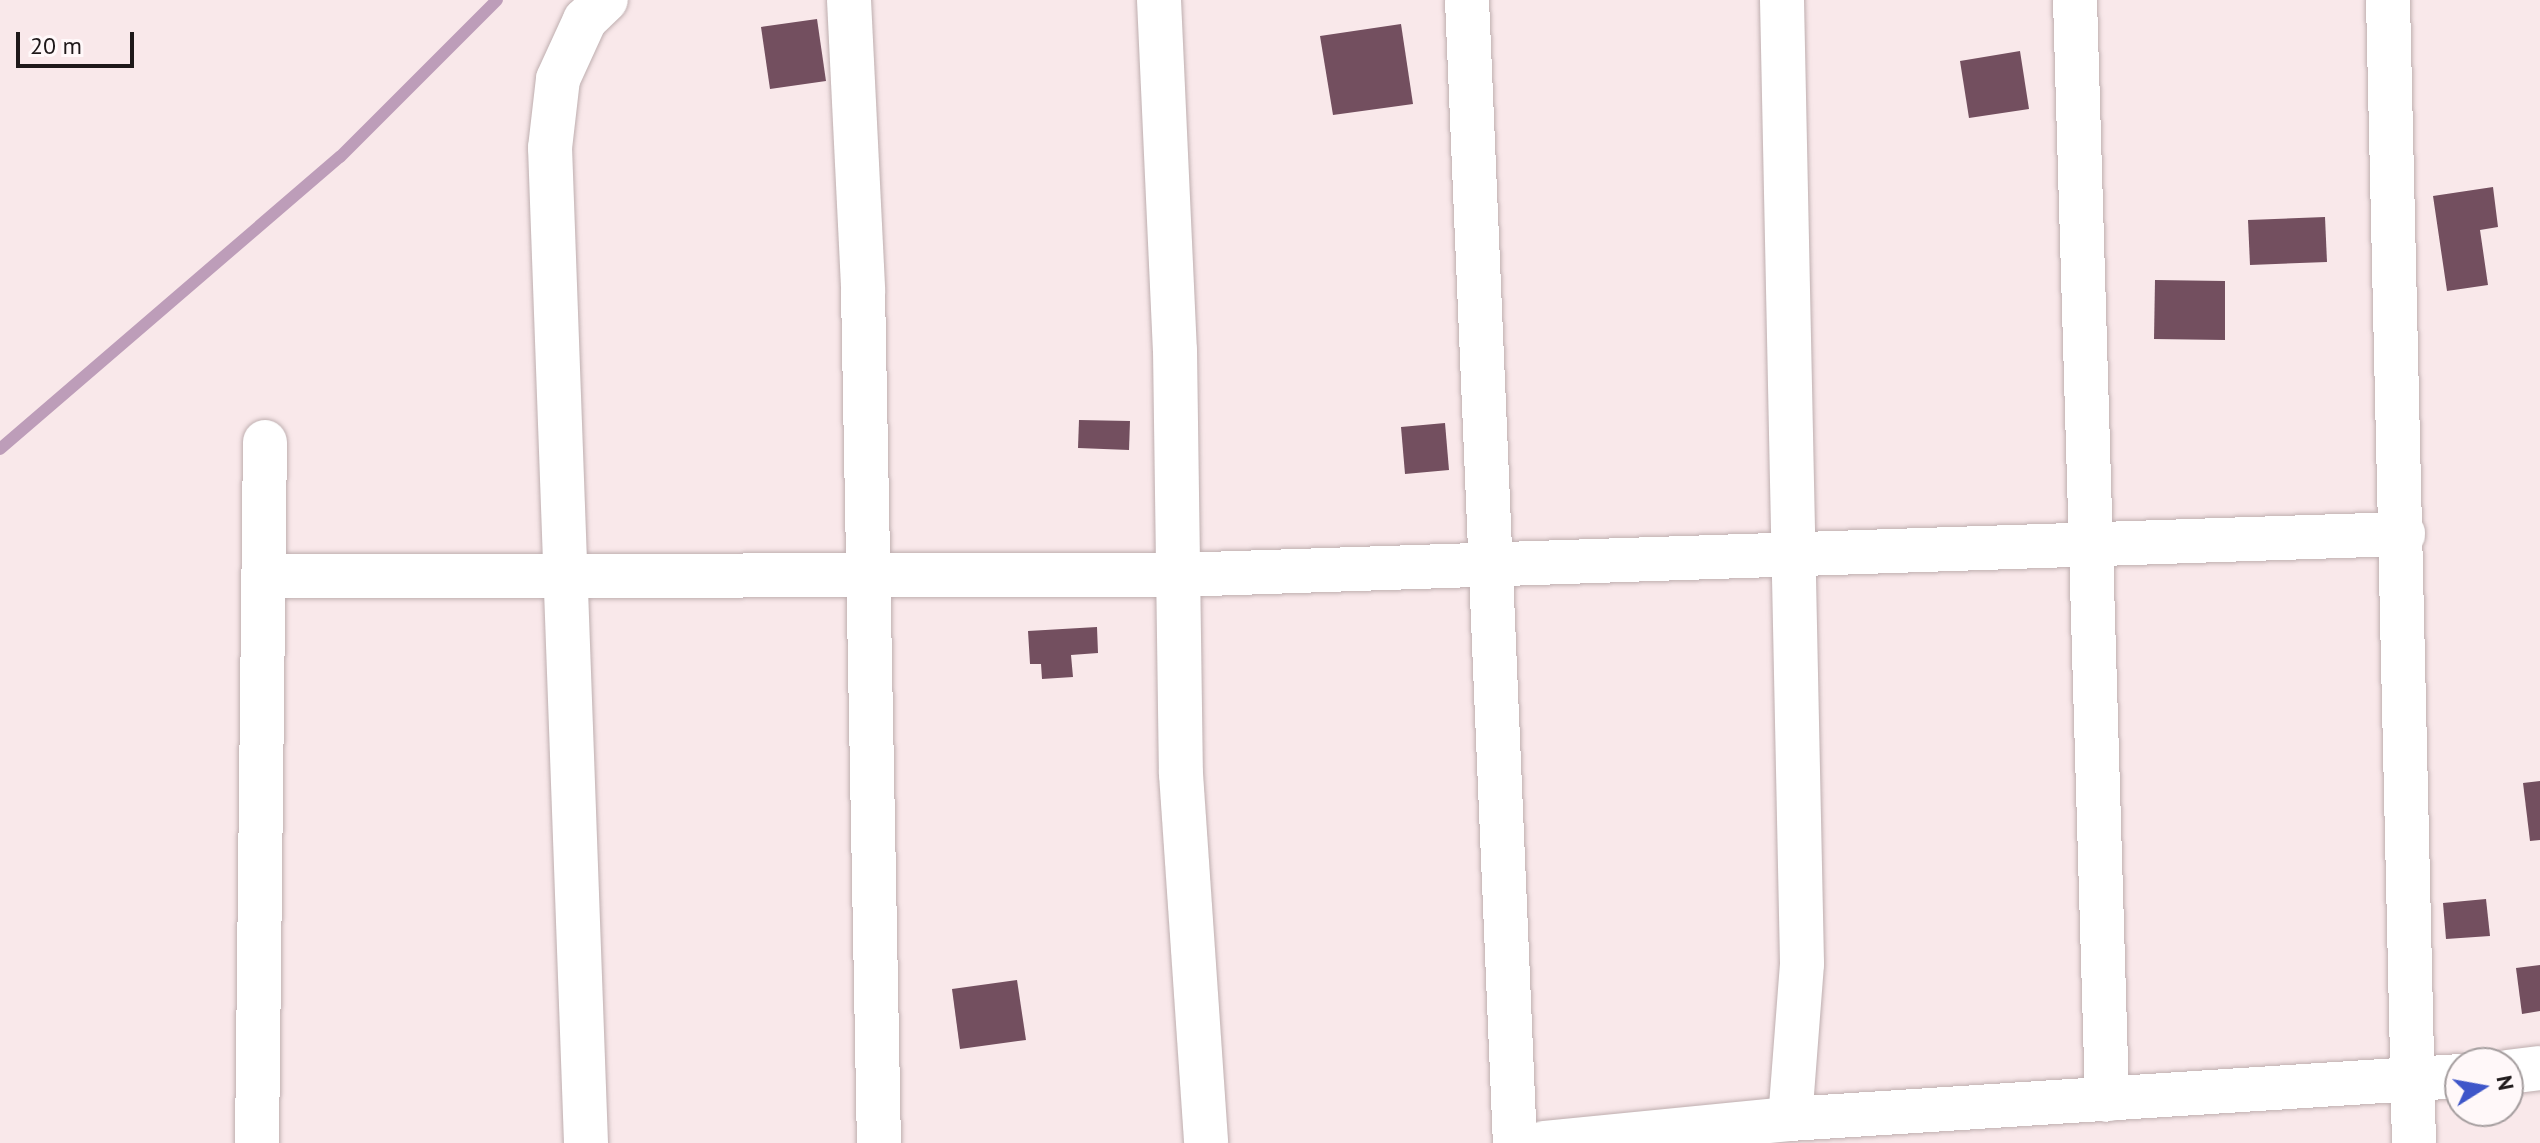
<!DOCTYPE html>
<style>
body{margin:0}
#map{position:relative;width:2540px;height:1143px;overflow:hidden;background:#f9e8ea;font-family:"PT Sans",sans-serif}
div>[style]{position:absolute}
.stream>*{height:12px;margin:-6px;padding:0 6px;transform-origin:6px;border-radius:6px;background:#bd9db9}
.building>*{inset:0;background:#734f5f}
.roads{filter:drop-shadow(0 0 2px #beaeaf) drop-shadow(0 0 2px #beaeaf)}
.minor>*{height:44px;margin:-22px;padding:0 22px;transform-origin:22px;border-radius:22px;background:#fff}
span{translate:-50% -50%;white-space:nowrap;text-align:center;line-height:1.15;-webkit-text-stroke:8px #fff8f9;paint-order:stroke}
.north{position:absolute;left:2444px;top:1047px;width:80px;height:80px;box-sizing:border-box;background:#fff8f9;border:2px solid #a59e9f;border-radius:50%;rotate:79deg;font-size:22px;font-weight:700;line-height:32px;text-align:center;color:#1e1819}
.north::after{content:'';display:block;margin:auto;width:28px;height:36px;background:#3e56c9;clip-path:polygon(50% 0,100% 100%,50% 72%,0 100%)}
.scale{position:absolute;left:16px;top:32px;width:118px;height:36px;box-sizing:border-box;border:4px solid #1e1819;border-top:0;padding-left:10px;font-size:24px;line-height:28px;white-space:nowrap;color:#1e1819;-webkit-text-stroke:6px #fff8f9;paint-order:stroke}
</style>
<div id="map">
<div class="stream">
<i style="left:0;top:449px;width:448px;rotate:-40.7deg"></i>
<i style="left:340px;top:157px;width:222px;rotate:-45deg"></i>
</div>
<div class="building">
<i style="clip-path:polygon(817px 19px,826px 81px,770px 89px,761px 27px)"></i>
<i style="clip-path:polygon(1401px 24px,1413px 104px,1333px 115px,1320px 36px)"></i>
<i style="clip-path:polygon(2020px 51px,2029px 109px,1969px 118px,1960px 61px)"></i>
<i style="clip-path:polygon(2493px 187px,2498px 227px,2480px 230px,2488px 285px,2447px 291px,2433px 196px)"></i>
<i style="clip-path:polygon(2325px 217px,2327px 262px,2250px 265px,2248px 220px)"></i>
<i style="clip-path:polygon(2155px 280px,2225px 281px,2225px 340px,2154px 339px)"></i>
<i style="clip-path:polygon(1079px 420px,1130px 421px,1129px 450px,1078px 448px)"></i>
<i style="clip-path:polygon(1445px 423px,1449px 470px,1405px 474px,1401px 427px)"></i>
<i style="clip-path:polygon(1097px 627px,1098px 653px,1071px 655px,1073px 677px,1042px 679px,1041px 664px,1030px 664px,1028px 631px)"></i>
<i style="clip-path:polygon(2540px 781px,2540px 840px,2530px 841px,2523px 783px)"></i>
<i style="clip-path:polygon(2486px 899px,2490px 936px,2446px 939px,2443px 903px)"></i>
<i style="clip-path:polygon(2540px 965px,2540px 1011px,2522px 1014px,2516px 968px)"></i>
<i style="clip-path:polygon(1017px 980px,1026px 1040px,960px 1049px,952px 989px)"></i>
</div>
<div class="roads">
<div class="minor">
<i style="left:849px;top:0;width:290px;rotate:87.2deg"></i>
<i style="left:863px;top:290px;width:853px;rotate:88.93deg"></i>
<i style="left:1159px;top:0;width:350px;rotate:87.4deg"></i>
<i style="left:1175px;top:350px;width:424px;rotate:89.2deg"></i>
<i style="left:1181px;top:774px;width:370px;rotate:86.1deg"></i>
<i style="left:1467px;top:0;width:1144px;rotate:87.6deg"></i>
<i style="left:1782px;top:0;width:964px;rotate:88.81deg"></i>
<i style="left:1802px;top:964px;width:155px;rotate:94.4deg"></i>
<i style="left:2075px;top:0;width:1100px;rotate:88.33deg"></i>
<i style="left:2388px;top:0;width:1143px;rotate:88.7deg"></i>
<i style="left:269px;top:576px;width:908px;rotate:-0.06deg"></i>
<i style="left:1177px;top:575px;width:1227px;rotate:-1.92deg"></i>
<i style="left:2508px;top:1072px;width:32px;rotate:-7deg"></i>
<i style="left:257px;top:1143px;width:701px;rotate:-89.35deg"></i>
<i style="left:586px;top:1143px;width:996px;rotate:-92.07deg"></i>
<i style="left:550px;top:148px;width:69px;rotate:-83.4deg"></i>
<i style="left:558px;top:79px;width:65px;rotate:-65.4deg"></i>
<i style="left:585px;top:20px;width:29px;rotate:-44deg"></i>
<i style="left:1544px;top:1143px;width:247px;rotate:-5.6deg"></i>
<i style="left:1790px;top:1119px;width:671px;rotate:-3.67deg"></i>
</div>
</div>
<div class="north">N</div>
<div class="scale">20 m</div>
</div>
